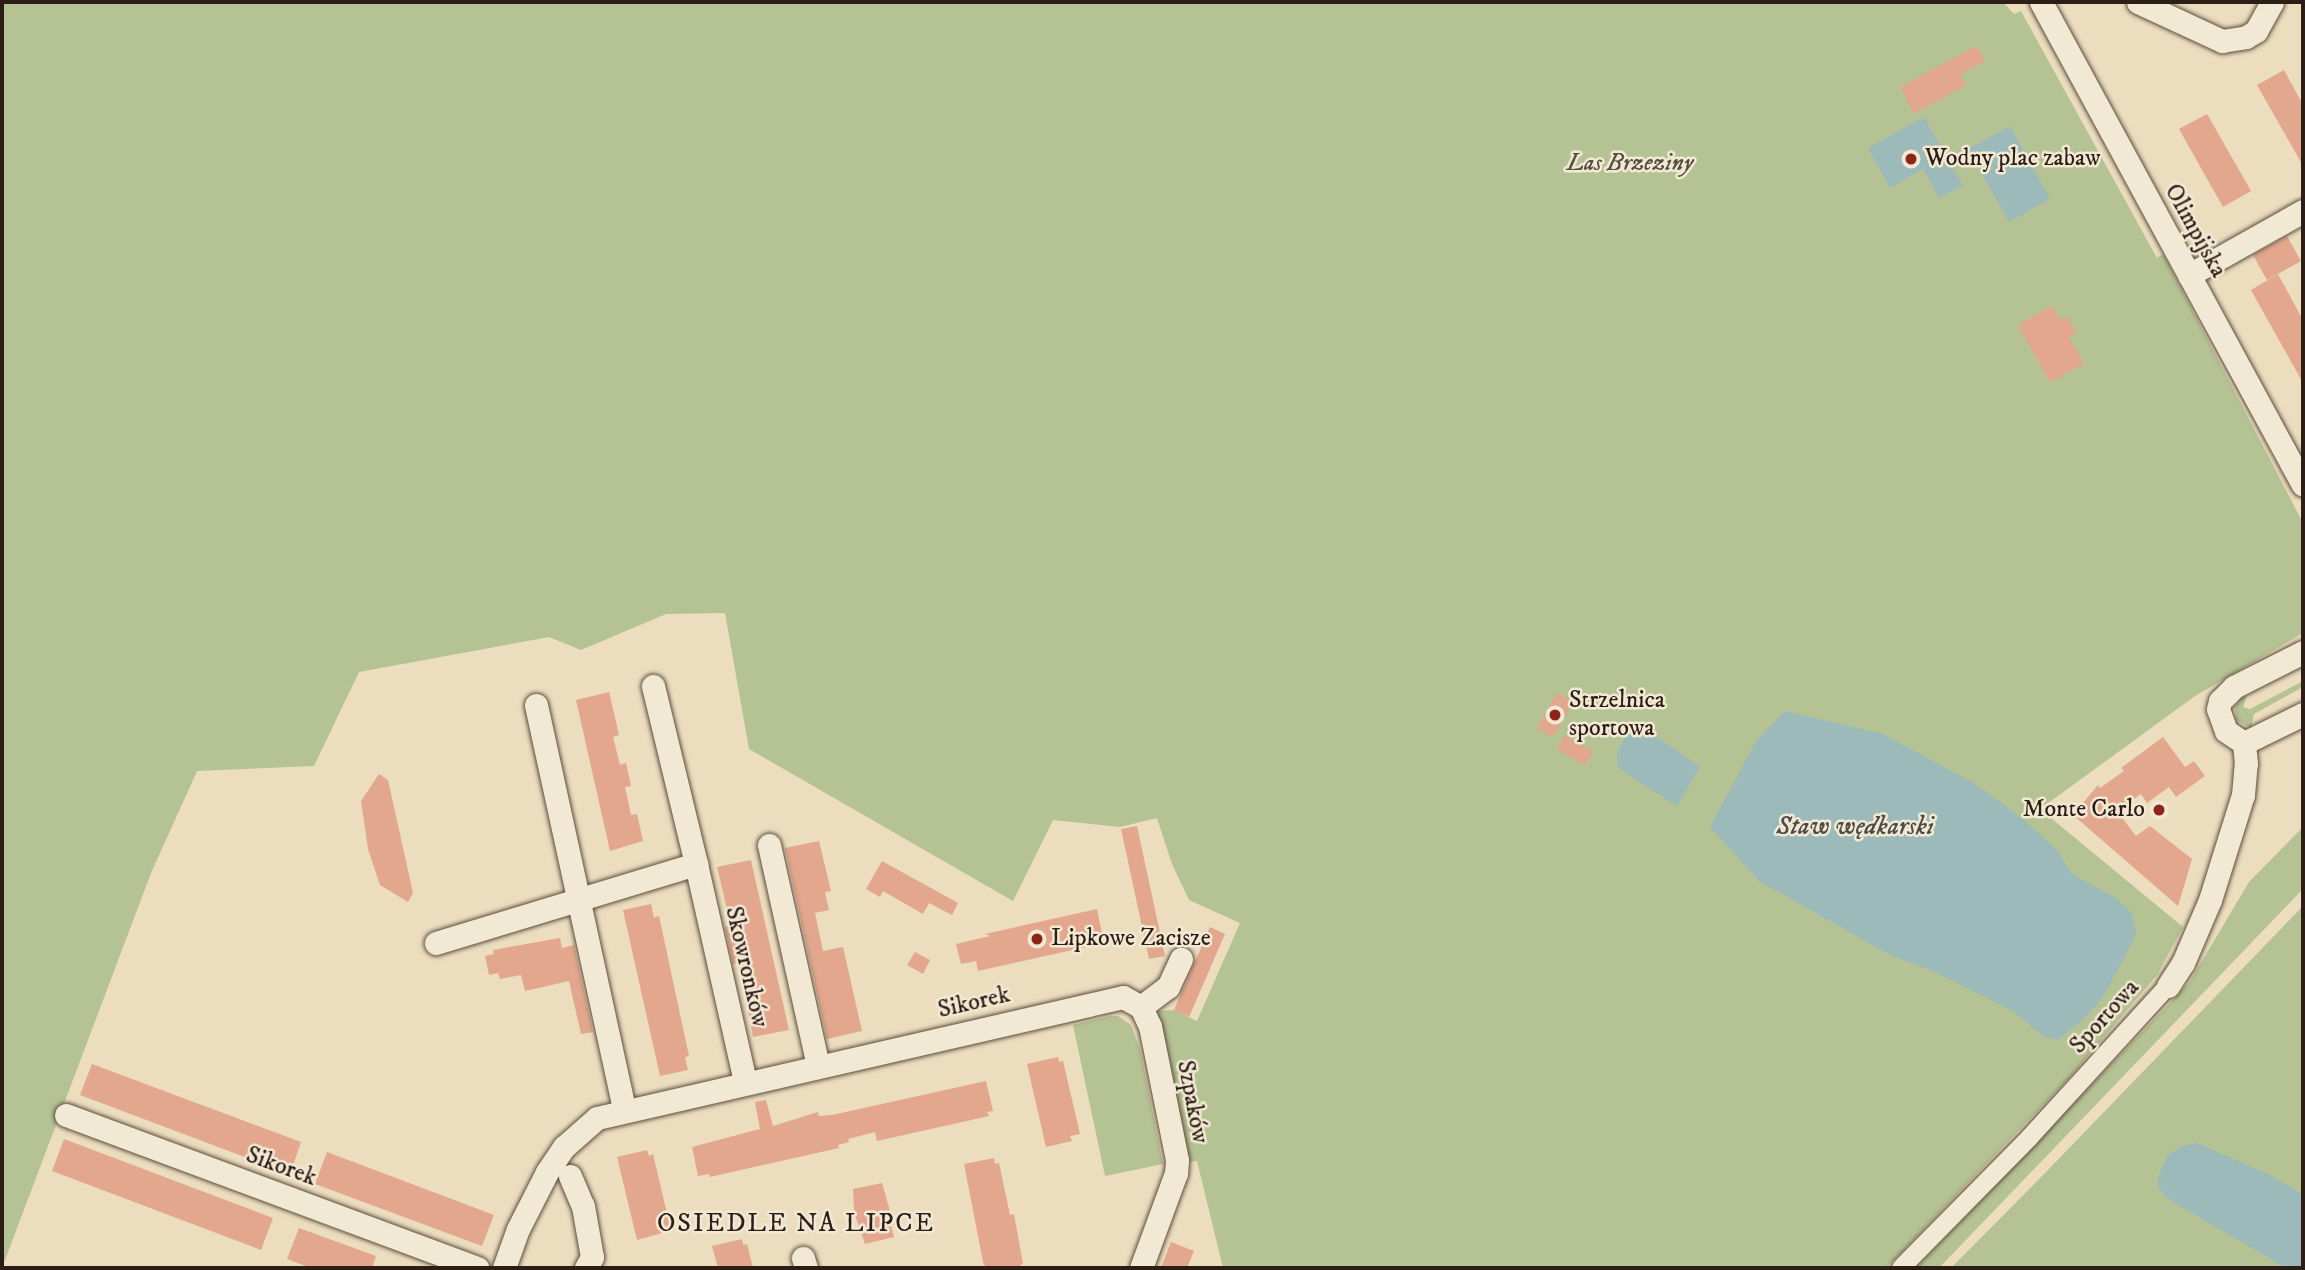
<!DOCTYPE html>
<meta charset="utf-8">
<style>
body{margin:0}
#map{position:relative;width:2305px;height:1270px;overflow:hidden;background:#ebddbd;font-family:"IM FELL DW Pica",serif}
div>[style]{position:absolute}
.green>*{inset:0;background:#b5c293}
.water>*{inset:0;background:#9bbab9}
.building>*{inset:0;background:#e2a78d}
.roads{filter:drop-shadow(0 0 2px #5c4d40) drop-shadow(0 0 2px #5c4d40)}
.pedestrian>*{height:18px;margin:-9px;padding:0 9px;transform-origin:9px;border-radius:9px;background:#f2e9d4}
.minor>*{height:23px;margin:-11.5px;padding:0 11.5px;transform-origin:11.5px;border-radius:11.5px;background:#f2e9d4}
.dots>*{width:19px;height:19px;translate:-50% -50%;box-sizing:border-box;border:4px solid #f2e9d4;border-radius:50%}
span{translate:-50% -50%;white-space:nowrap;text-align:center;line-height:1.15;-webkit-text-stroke:5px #f2e9d4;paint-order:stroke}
.poi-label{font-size:24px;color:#2c1d16}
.left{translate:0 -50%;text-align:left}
.right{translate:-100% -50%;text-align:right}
.park-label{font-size:24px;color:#554f3c;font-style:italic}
.street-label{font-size:24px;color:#2c1d16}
.water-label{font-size:26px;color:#4d4c47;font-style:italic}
.neighbourhood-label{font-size:26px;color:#2c1d16;letter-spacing:2px}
.frame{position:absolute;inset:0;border:4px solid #2c1d16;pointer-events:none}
</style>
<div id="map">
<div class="green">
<i style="clip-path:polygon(2px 2px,2003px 2px,2014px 14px,2021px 11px,2157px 258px,2163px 254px,2303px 523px,2303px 633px,2195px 696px,2040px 809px,2183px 927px,2157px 975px,2068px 1079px,1886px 1268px,1223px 1268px,1197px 1161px,1187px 1162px,1157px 1016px,1160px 1011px,1174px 1010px,1197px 1021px,1240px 923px,1189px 900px,1172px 864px,1157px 818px,1120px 827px,1053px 820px,1013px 901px,749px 749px,725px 613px,666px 614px,581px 650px,549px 637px,359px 672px,314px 766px,197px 771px,151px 873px,2px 1268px)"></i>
<i style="clip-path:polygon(2303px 681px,2303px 687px,2254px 714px,2251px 728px,2236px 720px,2235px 707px,2241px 698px,2247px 695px,2243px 707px,2250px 709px)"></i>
<i style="clip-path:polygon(2303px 827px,2303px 889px,1939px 1268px,1916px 1268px,2189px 983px,2249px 882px)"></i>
<i style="clip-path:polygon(2303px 906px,2303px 1268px,1951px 1268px,2047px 1171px)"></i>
<i style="clip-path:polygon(1110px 1016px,1118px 1016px,1131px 1025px,1140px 1049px,1163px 1164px,1105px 1176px,1073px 1025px)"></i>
</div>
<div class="water">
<i style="clip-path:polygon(1924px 117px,1963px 186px,1939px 198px,1923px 169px,1890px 188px,1868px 148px)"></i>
<i style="clip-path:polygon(2010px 126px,2050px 199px,2009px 222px,1968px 149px)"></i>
<i style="clip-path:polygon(1785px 711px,1883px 734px,1974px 783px,2023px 819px,2057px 850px,2072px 874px,2116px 898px,2132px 913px,2136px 933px,2127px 953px,2101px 1000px,2078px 1024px,2057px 1040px,2043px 1036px,2013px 1011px,1931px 970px,1892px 956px,1759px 881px,1710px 827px,1756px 741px)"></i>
<i style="clip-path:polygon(1630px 730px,1640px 730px,1662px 740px,1700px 767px,1677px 806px,1618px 768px,1617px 751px)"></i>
<i style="clip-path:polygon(2197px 1143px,2270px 1175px,2303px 1195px,2303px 1268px,2286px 1268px,2168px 1199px,2158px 1188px,2158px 1177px,2168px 1155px,2182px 1146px)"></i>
</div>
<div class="building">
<i style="clip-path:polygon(1977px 46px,1985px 61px,1960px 75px,1966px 85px,1914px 114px,1900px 87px)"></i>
<i style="clip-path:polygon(2284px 70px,2303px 105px,2303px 166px,2257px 85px)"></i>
<i style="clip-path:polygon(2207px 114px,2251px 191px,2223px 207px,2179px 129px)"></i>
<i style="clip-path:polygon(2287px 236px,2301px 261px,2267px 280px,2253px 255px)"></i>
<i style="clip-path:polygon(2278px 274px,2303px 320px,2303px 383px,2251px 290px)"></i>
<i style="clip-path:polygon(2052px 306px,2060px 320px,2067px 316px,2076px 333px,2069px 337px,2084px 364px,2050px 382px,2018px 325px)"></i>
<i style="clip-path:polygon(609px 692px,619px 735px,613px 737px,620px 765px,626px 763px,631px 786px,625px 787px,631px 815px,637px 814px,643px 841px,610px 851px,576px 700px)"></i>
<i style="clip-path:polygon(1557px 693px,1573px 702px,1553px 737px,1537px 728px)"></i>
<i style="clip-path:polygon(1565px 735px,1593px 751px,1585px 765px,1557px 749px)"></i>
<i style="clip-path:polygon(2163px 737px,2185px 767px,2194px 761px,2205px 776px,2176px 797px,2169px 787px,2147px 803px,2141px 794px,2117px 811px,2136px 836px,2150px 826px,2192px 859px,2178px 906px,2073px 815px,2098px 785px,2100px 788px,2124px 771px,2121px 768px)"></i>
<i style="clip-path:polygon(379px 774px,388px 780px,413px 893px,408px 902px,380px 885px,368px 849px,361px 801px)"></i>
<i style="clip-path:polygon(1137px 826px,1165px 956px,1149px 959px,1121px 829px)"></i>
<i style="clip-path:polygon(819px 841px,831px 891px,825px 892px,829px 910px,815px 913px,823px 951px,843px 947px,862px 1031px,827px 1039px,785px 848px)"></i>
<i style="clip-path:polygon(751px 860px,789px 1030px,753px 1037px,742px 976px,739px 962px,733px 964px,725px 927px,731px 926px,717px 867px)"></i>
<i style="clip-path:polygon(882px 861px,958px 903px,952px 915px,929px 903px,923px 914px,883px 891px,880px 897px,866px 889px)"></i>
<i style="clip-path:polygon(651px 904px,654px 918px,659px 916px,689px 1056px,685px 1057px,688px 1070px,660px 1076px,623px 910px)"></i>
<i style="clip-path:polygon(1097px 909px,1104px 943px,978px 971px,976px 961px,961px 964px,956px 944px,990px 936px,985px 934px)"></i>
<i style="clip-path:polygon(1210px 927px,1225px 934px,1189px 1017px,1174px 1010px)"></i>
<i style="clip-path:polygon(560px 938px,562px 948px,574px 945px,593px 1032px,581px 1034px,569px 981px,525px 991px,521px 975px,500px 979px,498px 973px,489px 975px,485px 956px,494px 954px,493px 950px)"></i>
<i style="clip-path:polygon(915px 952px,930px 960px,923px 974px,907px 965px)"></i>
<i style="clip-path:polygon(1058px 1057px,1059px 1062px,1063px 1061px,1080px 1134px,1070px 1136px,1072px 1141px,1046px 1147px,1027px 1064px)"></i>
<i style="clip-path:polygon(92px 1064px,301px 1142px,290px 1174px,80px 1095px)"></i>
<i style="clip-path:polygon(986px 1081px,993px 1111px,987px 1112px,989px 1116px,877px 1141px,875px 1132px,848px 1139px,849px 1142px,838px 1145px,839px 1148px,710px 1177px,709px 1174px,698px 1176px,692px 1147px,760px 1129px,755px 1102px,766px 1100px,773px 1126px,818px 1112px,819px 1116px,832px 1115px)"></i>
<i style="clip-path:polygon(64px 1139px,273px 1218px,261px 1250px,52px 1171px)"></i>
<i style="clip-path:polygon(647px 1150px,649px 1156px,653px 1154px,670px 1226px,661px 1229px,662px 1233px,637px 1240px,617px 1157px)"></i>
<i style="clip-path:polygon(327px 1152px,494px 1215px,482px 1246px,315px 1184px)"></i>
<i style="clip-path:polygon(994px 1158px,995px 1164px,999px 1163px,1010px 1215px,1014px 1214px,1023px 1264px,1020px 1265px,1020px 1268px,986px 1268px,983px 1262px,964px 1164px)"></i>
<i style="clip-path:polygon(882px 1183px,894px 1225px,891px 1226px,894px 1237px,865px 1244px,854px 1212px,853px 1189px)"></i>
<i style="clip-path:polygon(299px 1228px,376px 1256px,372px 1268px,311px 1268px,287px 1259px)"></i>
<i style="clip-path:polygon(742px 1239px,743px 1245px,747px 1244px,753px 1268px,718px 1268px,712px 1246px)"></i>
<i style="clip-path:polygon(1171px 1242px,1194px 1251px,1187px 1268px,1161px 1268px)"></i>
</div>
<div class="roads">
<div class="pedestrian">
<i style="left:1901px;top:1268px;width:182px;rotate:-45.4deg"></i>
<i style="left:2029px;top:1138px;width:206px;rotate:-47.6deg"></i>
</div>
<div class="minor">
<i style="left:2041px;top:2px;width:549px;rotate:61.52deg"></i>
<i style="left:2138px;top:2px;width:93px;rotate:24.9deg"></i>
<i style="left:2222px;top:41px;width:24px;rotate:-9deg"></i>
<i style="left:2246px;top:37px;width:12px;rotate:-31deg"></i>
<i style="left:2256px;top:31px;width:33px;rotate:-61deg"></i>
<i style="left:2189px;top:275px;width:131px;rotate:-29.3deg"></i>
<i style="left:2303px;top:652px;width:77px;rotate:153.1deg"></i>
<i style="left:2234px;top:687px;width:20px;rotate:135deg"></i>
<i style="left:2220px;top:701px;width:8px;rotate:104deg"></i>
<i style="left:2218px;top:709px;width:23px;rotate:70deg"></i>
<i style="left:2226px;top:731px;width:22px;rotate:34deg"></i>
<i style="left:2244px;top:743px;width:66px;rotate:-26.2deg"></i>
<i style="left:653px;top:686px;width:183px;rotate:76.4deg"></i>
<i style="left:536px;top:705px;width:414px;rotate:77.7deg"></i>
<i style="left:769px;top:845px;width:226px;rotate:77.5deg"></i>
<i style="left:436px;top:943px;width:272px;rotate:-16.9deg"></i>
<i style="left:696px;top:864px;width:223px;rotate:77.3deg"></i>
<i style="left:2168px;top:986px;width:27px;rotate:-57deg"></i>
<i style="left:2183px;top:963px;width:69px;rotate:-66.8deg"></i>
<i style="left:2210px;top:900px;width:110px;rotate:-72.6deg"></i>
<i style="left:2243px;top:795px;width:32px;rotate:-85deg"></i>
<i style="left:2246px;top:763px;width:20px;rotate:-96deg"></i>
<i style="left:1141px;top:1007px;width:34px;rotate:-37deg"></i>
<i style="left:1168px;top:987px;width:31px;rotate:-65deg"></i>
<i style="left:66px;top:1115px;width:439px;rotate:20.4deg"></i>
<i style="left:570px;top:1176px;width:33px;rotate:67deg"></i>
<i style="left:583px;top:1206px;width:52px;rotate:80deg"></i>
<i style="left:592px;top:1257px;width:13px;rotate:119deg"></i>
<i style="left:803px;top:1258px;width:10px;rotate:73deg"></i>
<i style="left:504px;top:1268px;width:41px;rotate:-70.3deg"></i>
<i style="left:518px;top:1229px;width:64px;rotate:-63deg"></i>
<i style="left:547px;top:1172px;width:30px;rotate:-56deg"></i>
<i style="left:564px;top:1147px;width:44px;rotate:-41.3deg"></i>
<i style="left:597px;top:1118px;width:540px;rotate:-12.95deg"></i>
<i style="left:1123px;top:997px;width:21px;rotate:29deg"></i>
<i style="left:1141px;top:1007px;width:21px;rotate:65deg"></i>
<i style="left:1150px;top:1026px;width:137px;rotate:78.6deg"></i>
<i style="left:1177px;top:1160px;width:13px;rotate:94deg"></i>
<i style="left:1176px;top:1173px;width:101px;rotate:110.2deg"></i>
</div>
</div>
<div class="dots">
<i style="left:1911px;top:159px;background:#8f2418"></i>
<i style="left:1555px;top:715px;background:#8f2418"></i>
<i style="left:2159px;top:810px;background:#8f2418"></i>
<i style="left:1037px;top:939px;background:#8f2418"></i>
</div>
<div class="poi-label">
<span class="left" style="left:1925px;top:159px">Wodny plac zabaw</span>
<span class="left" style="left:1569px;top:715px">Strzelnica<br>sportowa</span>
<span class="right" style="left:2145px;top:810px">Monte Carlo</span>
<span class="left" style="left:1051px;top:939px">Lipkowe Zacisze</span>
</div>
<div class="park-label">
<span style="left:1630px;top:164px">Las Brzeziny</span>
</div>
<div class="street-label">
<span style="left:2195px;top:231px;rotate:61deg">Olimpijska</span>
<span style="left:746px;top:967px;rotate:77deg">Skowronków</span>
<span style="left:974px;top:1003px;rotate:-13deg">Sikorek</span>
<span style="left:2105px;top:1017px;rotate:-48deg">Sportowa</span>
<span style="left:1192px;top:1102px;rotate:79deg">Szpaków</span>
<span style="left:281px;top:1167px;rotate:20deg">Sikorek</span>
</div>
<div class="water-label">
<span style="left:1855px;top:827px">Staw wędkarski</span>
</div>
<div class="neighbourhood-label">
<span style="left:796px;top:1224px">OSIEDLE NA LIPCE</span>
</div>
<div class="frame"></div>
</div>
